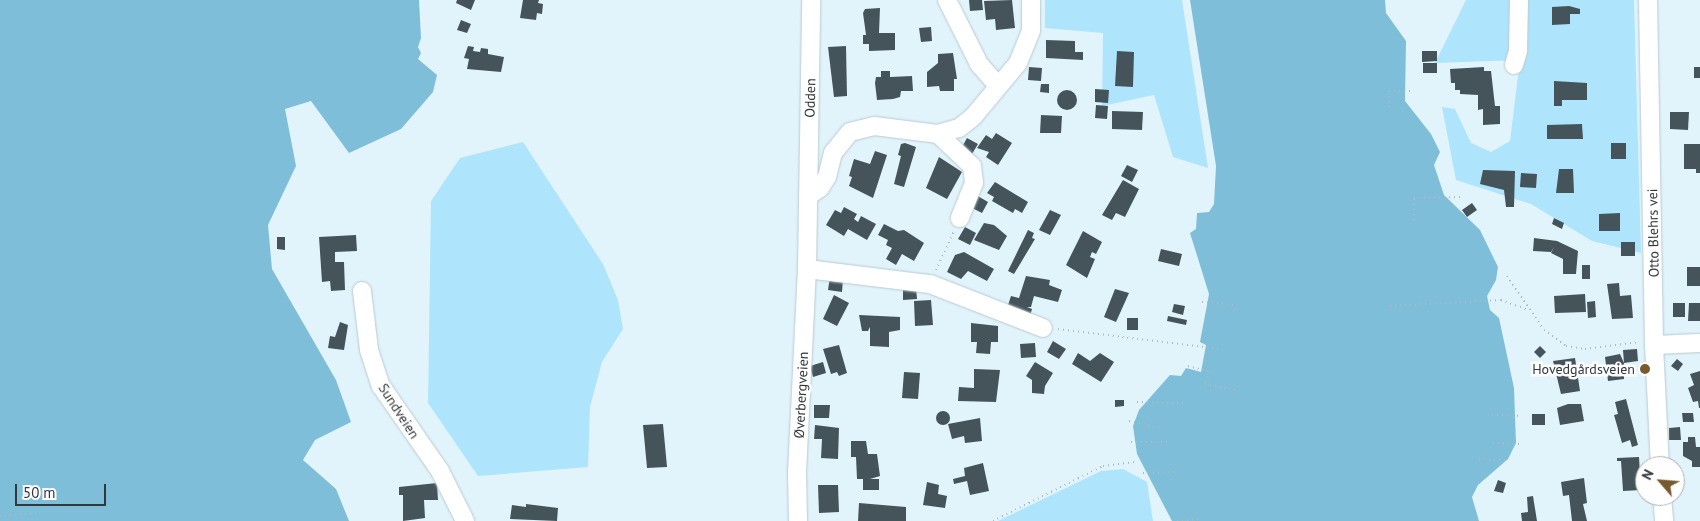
<!DOCTYPE html>
<meta charset="utf-8">
<style>
body{margin:0}
#map{position:relative;width:1700px;height:521px;overflow:hidden;background:#e2f4fb;font-family:"PT Sans",sans-serif}
div>[style]{position:absolute}
.green>*{inset:0;background:#aee5fc}
.water>*{inset:0;background:#7ebed9}
.building>*{inset:0;background:#45545a}
.round{border-radius:50%}
.path>*{height:2px;margin-top:-1px;transform-origin:0;background:repeating-linear-gradient(90deg,#abbabf 0 1px,transparent 0 5px)}
.roads{filter:drop-shadow(0 0 1px #b9cad2) drop-shadow(0 0 1px #b9cad2)}
.minor>*{height:18px;margin:-9px;padding:0 9px;transform-origin:9px;border-radius:9px;background:#fff}
.dots>*{width:14px;height:14px;translate:-50% -50%;box-sizing:border-box;border:2px solid #fefefe;border-radius:50%}
span{translate:-50% -50%;white-space:nowrap;text-align:center;line-height:1.15;-webkit-text-stroke:5px #fefefe;paint-order:stroke}
.street-label{font-size:14px;color:#32383b}
.poi-label{font-size:14px;color:#32383b}
.right{translate:-100% -50%;text-align:right}
.north{position:absolute;left:1635px;top:456px;width:50px;height:50px;box-sizing:border-box;background:#fefefe;border:1px solid #acafb0;border-radius:50%;rotate:297deg;font-size:14px;font-weight:700;line-height:20px;text-align:center;color:#32383b}
.north::after{content:'';display:block;margin:auto;width:18px;height:22px;background:#775a2e;clip-path:polygon(50% 0,100% 100%,50% 72%,0 100%)}
.scale{position:absolute;left:15px;top:484px;width:91px;height:22px;box-sizing:border-box;border:2px solid #32383b;border-top:0;padding-left:6px;font-size:15px;line-height:18px;white-space:nowrap;color:#32383b;-webkit-text-stroke:4px #fefefe;paint-order:stroke}
</style>
<div id="map">
<div class="green">
<i style="clip-path:polygon(1045px 0,1182px 0,1208px 168px,1173px 157px,1154px 95px,1102px 106px,1103px 33px,1045px 28px)"></i>
<i style="clip-path:polygon(1466px 0,1634px 0,1641px 253px,1592px 241px,1531px 204px,1456px 180px,1442px 107px,1455px 109px,1471px 143px,1491px 152px,1510px 141px,1520px 60px,1435px 63px)"></i>
<i style="clip-path:polygon(523px 142px,603px 264px,618px 300px,623px 329px,602px 362px,590px 407px,588px 467px,478px 476px,428px 403px,431px 201px,460px 158px)"></i>
<i style="clip-path:polygon(1123px 469px,1147px 482px,1153px 521px,998px 521px,1101px 471px)"></i>
</div>
<div class="water">
<i style="clip-path:polygon(0 0,419px 0,421px 38px,418px 47px,421px 53px,418px 59px,437px 75px,433px 92px,401px 129px,349px 153px,311px 101px,285px 109px,296px 166px,268px 225px,272px 269px,336px 380px,351px 422px,315px 440px,303px 460px,336px 489px,349px 521px,0 521px)"></i>
<i style="clip-path:polygon(1190px 0,1385px 0,1386px 13px,1406px 41px,1405px 101px,1431px 134px,1440px 152px,1434px 165px,1444px 195px,1480px 230px,1498px 267px,1496px 280px,1487px 296px,1490px 310px,1499px 318px,1514px 388px,1516px 443px,1508px 459px,1478px 485px,1472px 497px,1479px 521px,1172px 521px,1137px 454px,1133px 426px,1139px 410px,1170px 375px,1181px 376px,1186px 368px,1201px 372px,1206px 345px,1200px 342px,1209px 294px,1190px 233px,1196px 229px,1197px 213px,1209px 212px,1214px 204px,1216px 166px)"></i>
</div>
<div class="building">
<i style="clip-path:polygon(457px 0,475px 0,471px 10px,456px 3px)"></i>
<i style="clip-path:polygon(523px 0,539px 0,538px 3px,543px 4px,542px 14px,537px 13px,536px 20px,520px 18px)"></i>
<i style="clip-path:polygon(969px 0,982px 0,983px 10px,970px 11px)"></i>
<i style="clip-path:polygon(1012px 0,1015px 28px,996px 30px,995px 19px,986px 20px,984px 1px)"></i>
<i style="clip-path:polygon(1569px 6px,1580px 9px,1580px 14px,1570px 14px,1570px 24px,1552px 25px,1552px 7px)"></i>
<i style="clip-path:polygon(880px 8px,879px 33px,895px 33px,895px 50px,869px 51px,869px 44px,863px 44px,863px 35px,866px 35px,863px 13px,865px 9px)"></i>
<i style="clip-path:polygon(461px 20px,471px 24px,467px 33px,457px 30px)"></i>
<i style="clip-path:polygon(931px 27px,932px 41px,921px 42px,919px 28px)"></i>
<i style="clip-path:polygon(1046px 40px,1075px 41px,1075px 52px,1083px 52px,1083px 60px,1046px 58px)"></i>
<i style="clip-path:polygon(468px 46px,474px 47px,473px 51px,480px 52px,481px 48px,488px 49px,488px 54px,504px 57px,501px 72px,467px 69px,469px 59px,464px 58px)"></i>
<i style="clip-path:polygon(846px 46px,847px 96px,834px 97px,828px 47px)"></i>
<i style="clip-path:polygon(1117px 51px,1134px 52px,1133px 87px,1115px 86px)"></i>
<i style="clip-path:polygon(1422px 51px,1437px 51px,1437px 61px,1422px 62px)"></i>
<i style="clip-path:polygon(953px 53px,957px 79px,954px 79px,954px 91px,940px 91px,939px 86px,927px 87px,927px 72px,938px 63px,938px 54px)"></i>
<i style="clip-path:polygon(1423px 63px,1437px 63px,1437px 73px,1423px 73px)"></i>
<i style="clip-path:polygon(1029px 67px,1042px 68px,1041px 81px,1028px 80px)"></i>
<i style="clip-path:polygon(1484px 67px,1484px 71px,1491px 71px,1495px 106px,1500px 106px,1500px 124px,1483px 125px,1483px 109px,1478px 110px,1478px 95px,1460px 94px,1460px 90px,1455px 90px,1455px 83px,1451px 83px,1450px 69px)"></i>
<i style="clip-path:polygon(1694px 67px,1700px 67px,1700px 78px,1694px 78px)"></i>
<i style="clip-path:polygon(881px 71px,890px 71px,890px 77px,912px 76px,913px 91px,901px 91px,900px 97px,893px 99px,877px 100px,875px 83px,876px 77px,881px 77px)"></i>
<i style="clip-path:polygon(1554px 81px,1587px 83px,1587px 100px,1562px 100px,1562px 106px,1554px 106px)"></i>
<i style="clip-path:polygon(1041px 84px,1049px 84px,1049px 93px,1040px 92px)"></i>
<i style="clip-path:polygon(1095px 89px,1109px 90px,1108px 103px,1095px 102px)"></i>
<i class="round" style="left:1057px;top:90px;width:20px;height:20px"></i>
<i style="clip-path:polygon(1096px 105px,1108px 106px,1107px 119px,1095px 118px)"></i>
<i style="clip-path:polygon(1112px 111px,1143px 112px,1142px 130px,1112px 129px)"></i>
<i style="clip-path:polygon(1670px 112px,1689px 112px,1688px 130px,1670px 129px)"></i>
<i style="clip-path:polygon(1041px 115px,1062px 116px,1061px 133px,1040px 133px)"></i>
<i style="clip-path:polygon(1582px 124px,1583px 139px,1547px 139px,1547px 125px)"></i>
<i style="clip-path:polygon(996px 133px,1012px 143px,998px 165px,986px 157px,989px 152px,977px 148px,986px 135px,992px 139px)"></i>
<i style="clip-path:polygon(967px 138px,978px 144px,972px 154px,962px 147px)"></i>
<i style="clip-path:polygon(905px 143px,916px 147px,904px 187px,894px 184px,901px 156px,898px 155px,901px 144px)"></i>
<i style="clip-path:polygon(1611px 143px,1626px 143px,1626px 159px,1611px 159px)"></i>
<i style="clip-path:polygon(1684px 144px,1700px 144px,1700px 173px,1696px 173px,1696px 169px,1684px 169px)"></i>
<i style="clip-path:polygon(875px 151px,887px 155px,873px 198px,849px 186px,852px 177px,849px 176px,854px 159px,870px 164px)"></i>
<i style="clip-path:polygon(939px 157px,962px 172px,947px 199px,926px 188px)"></i>
<i style="clip-path:polygon(1127px 165px,1138px 170px,1132px 182px,1121px 176px)"></i>
<i style="clip-path:polygon(1559px 169px,1573px 169px,1574px 193px,1556px 193px)"></i>
<i style="clip-path:polygon(1483px 170px,1515px 171px,1514px 207px,1506px 207px,1504px 190px,1480px 184px)"></i>
<i style="clip-path:polygon(1521px 173px,1537px 174px,1536px 188px,1520px 187px)"></i>
<i style="clip-path:polygon(1123px 180px,1139px 189px,1125px 217px,1116px 213px,1112px 220px,1102px 215px)"></i>
<i style="clip-path:polygon(995px 182px,1028px 202px,1022px 213px,1015px 209px,1013px 213px,992px 201px,994px 197px,987px 193px)"></i>
<i style="clip-path:polygon(976px 195px,988px 202px,982px 213px,970px 207px)"></i>
<i style="clip-path:polygon(1472px 203px,1477px 210px,1467px 217px,1462px 210px)"></i>
<i style="clip-path:polygon(844px 207px,857px 214px,854px 219px,858px 222px,861px 216px,876px 224px,867px 240px,848px 229px,844px 236px,826px 225px,835px 210px,841px 213px)"></i>
<i style="clip-path:polygon(1050px 210px,1061px 215px,1050px 235px,1039px 230px)"></i>
<i style="clip-path:polygon(1620px 213px,1620px 231px,1599px 231px,1599px 214px)"></i>
<i style="clip-path:polygon(1554px 218px,1564px 223px,1562px 229px,1552px 224px)"></i>
<i style="clip-path:polygon(984px 223px,994px 225px,1007px 236px,999px 250px,974px 240px)"></i>
<i style="clip-path:polygon(884px 224px,898px 231px,904px 230px,924px 243px,914px 261px,902px 254px,896px 265px,886px 259px,892px 248px,886px 245px,888px 240px,878px 235px)"></i>
<i style="clip-path:polygon(965px 227px,976px 233px,970px 245px,958px 239px)"></i>
<i style="clip-path:polygon(1028px 230px,1034px 233px,1032px 238px,1035px 239px,1014px 274px,1008px 271px)"></i>
<i style="clip-path:polygon(1083px 231px,1102px 242px,1096px 254px,1092px 252px,1090px 257px,1095px 259px,1087px 278px,1066px 265px)"></i>
<i style="clip-path:polygon(356px 235px,357px 251px,335px 252px,335px 262px,344px 262px,345px 290px,331px 291px,330px 281px,322px 282px,319px 237px)"></i>
<i style="clip-path:polygon(277px 237px,285px 237px,285px 250px,277px 249px)"></i>
<i style="clip-path:polygon(1534px 238px,1557px 241px,1578px 251px,1576px 274px,1563px 274px,1563px 259px,1551px 253px,1554px 247px,1551px 252px,1533px 251px)"></i>
<i style="clip-path:polygon(1621px 242px,1635px 242px,1635px 256px,1621px 256px)"></i>
<i style="clip-path:polygon(1161px 249px,1182px 254px,1179px 266px,1158px 261px)"></i>
<i style="clip-path:polygon(964px 252px,994px 269px,987px 281px,968px 271px,961px 279px,947px 272px,955px 255px)"></i>
<i style="clip-path:polygon(1582px 265px,1590px 265px,1590px 279px,1582px 279px)"></i>
<i style="clip-path:polygon(1687px 267px,1700px 267px,1700px 286px,1687px 286px)"></i>
<i style="clip-path:polygon(1026px 276px,1050px 280px,1049px 285px,1062px 290px,1058px 302px,1034px 296px,1031px 307px,1027px 307px,1032px 309px,1030px 316px,1007px 308px,1011px 296px,1019px 298px)"></i>
<i style="clip-path:polygon(830px 277px,843px 279px,842px 292px,828px 290px)"></i>
<i style="clip-path:polygon(1619px 283px,1620px 296px,1631px 295px,1633px 318px,1612px 319px,1607px 284px)"></i>
<i style="clip-path:polygon(903px 288px,916px 288px,917px 299px,903px 300px)"></i>
<i style="clip-path:polygon(1115px 289px,1129px 293px,1116px 322px,1104px 317px)"></i>
<i style="clip-path:polygon(1585px 294px,1586px 312px,1555px 313px,1554px 296px)"></i>
<i style="clip-path:polygon(834px 295px,849px 303px,837px 326px,823px 319px)"></i>
<i style="clip-path:polygon(931px 300px,933px 325px,915px 326px,914px 301px)"></i>
<i style="clip-path:polygon(1595px 301px,1596px 317px,1588px 318px,1587px 302px)"></i>
<i style="clip-path:polygon(1673px 303px,1685px 303px,1685px 317px,1673px 317px)"></i>
<i style="clip-path:polygon(1689px 303px,1700px 303px,1700px 321px,1688px 321px)"></i>
<i style="clip-path:polygon(1174px 304px,1185px 306px,1183px 315px,1172px 312px)"></i>
<i style="clip-path:polygon(859px 315px,900px 317px,900px 330px,889px 332px,889px 347px,870px 346px,870px 327px,868px 331px,862px 331px)"></i>
<i style="clip-path:polygon(1168px 316px,1187px 320px,1186px 325px,1167px 321px)"></i>
<i style="clip-path:polygon(1127px 318px,1138px 318px,1138px 330px,1127px 330px)"></i>
<i style="clip-path:polygon(340px 322px,348px 325px,344px 350px,328px 348px,330px 336px,335px 337px)"></i>
<i style="clip-path:polygon(971px 323px,998px 326px,998px 342px,991px 342px,990px 354px,976px 353px,977px 342px,971px 342px)"></i>
<i style="clip-path:polygon(1053px 341px,1066px 349px,1059px 359px,1047px 352px)"></i>
<i style="clip-path:polygon(1035px 343px,1036px 357px,1021px 358px,1020px 344px)"></i>
<i style="clip-path:polygon(839px 345px,847px 373px,839px 376px,837px 372px,831px 374px,823px 349px)"></i>
<i style="clip-path:polygon(1540px 346px,1546px 352px,1540px 358px,1534px 352px)"></i>
<i style="clip-path:polygon(1637px 349px,1638px 361px,1624px 363px,1623px 350px)"></i>
<i style="clip-path:polygon(1078px 353px,1090px 361px,1100px 353px,1114px 362px,1101px 382px,1072px 364px)"></i>
<i style="clip-path:polygon(1620px 354px,1624px 363px,1624px 379px,1608px 381px,1605px 357px)"></i>
<i style="clip-path:polygon(1575px 358px,1580px 391px,1561px 394px,1553px 361px)"></i>
<i style="clip-path:polygon(1677px 359px,1683px 364px,1678px 371px,1671px 366px)"></i>
<i style="clip-path:polygon(823px 362px,826px 373px,813px 377px,810px 366px)"></i>
<i style="clip-path:polygon(1035px 362px,1053px 373px,1045px 386px,1044px 394px,1032px 393px,1032px 380px,1026px 376px)"></i>
<i style="clip-path:polygon(974px 369px,1000px 370px,996px 402px,958px 401px,959px 387px,974px 388px)"></i>
<i style="clip-path:polygon(1700px 371px,1700px 408px,1699px 408px,1698px 401px,1693px 402px,1688px 388px,1694px 385px,1690px 374px)"></i>
<i style="clip-path:polygon(904px 372px,920px 373px,918px 399px,902px 398px)"></i>
<i style="clip-path:polygon(1626px 399px,1638px 445px,1632px 447px,1630px 440px,1622px 443px,1614px 415px,1618px 414px,1615px 402px)"></i>
<i style="clip-path:polygon(1115px 400px,1124px 400px,1124px 406px,1115px 407px)"></i>
<i style="clip-path:polygon(1568px 404px,1581px 404px,1584px 421px,1560px 425px,1557px 408px)"></i>
<i style="clip-path:polygon(814px 405px,830px 405px,829px 418px,814px 418px)"></i>
<i class="round" style="left:936px;top:411px;width:14px;height:14px"></i>
<i style="clip-path:polygon(1682px 413px,1693px 413px,1694px 422px,1683px 422px)"></i>
<i style="clip-path:polygon(1532px 414px,1545px 414px,1545px 425px,1532px 425px)"></i>
<i style="clip-path:polygon(980px 418px,982px 441px,965px 443px,964px 436px,952px 439px,948px 424px)"></i>
<i style="clip-path:polygon(663px 424px,667px 467px,647px 468px,643px 425px)"></i>
<i style="clip-path:polygon(815px 425px,839px 428px,838px 459px,821px 458px,822px 439px,814px 439px)"></i>
<i style="clip-path:polygon(1680px 427px,1681px 440px,1669px 440px,1669px 428px)"></i>
<i style="clip-path:polygon(1688px 437px,1695px 437px,1696px 447px,1700px 447px,1700px 467px,1692px 467px,1692px 461px,1683px 456px,1683px 442px,1688px 442px)"></i>
<i style="clip-path:polygon(851px 441px,866px 441px,868px 454px,877px 454px,880px 476px,870px 479px,879px 479px,879px 490px,863px 490px,863px 479px,857px 479px,856px 457px,851px 457px)"></i>
<i style="clip-path:polygon(1639px 457px,1641px 490px,1623px 491px,1621px 461px,1617px 461px,1617px 458px)"></i>
<i style="clip-path:polygon(983px 463px,989px 491px,970px 495px,967px 481px,954px 484px,953px 479px,965px 476px,964px 468px)"></i>
<i style="clip-path:polygon(1584px 478px,1587px 503px,1583px 504px,1587px 521px,1572px 521px,1569px 495px,1563px 496px,1561px 482px)"></i>
<i style="clip-path:polygon(1498px 480px,1506px 483px,1503px 493px,1494px 491px)"></i>
<i style="clip-path:polygon(927px 482px,939px 485px,938px 494px,947px 496px,945px 508px,923px 505px)"></i>
<i style="clip-path:polygon(437px 483px,438px 500px,424px 500px,425px 518px,403px 521px,403px 495px,399px 495px,399px 487px)"></i>
<i style="clip-path:polygon(818px 485px,838px 485px,839px 512px,819px 513px)"></i>
<i style="clip-path:polygon(1533px 496px,1537px 521px,1522px 521px,1521px 513px,1528px 512px,1527px 497px)"></i>
<i style="clip-path:polygon(859px 503px,906px 507px,906px 521px,858px 521px)"></i>
<i style="clip-path:polygon(526px 504px,558px 508px,557px 521px,510px 519px,512px 505px,526px 507px)"></i>
</div>
<div class="path">
<i style="left:1389px;top:107px;width:16px;rotate:-90deg"></i>
<i style="left:1389px;top:91px;width:25px"></i>
<i style="left:1414px;top:220px;width:22px;rotate:-90deg"></i>
<i style="left:1414px;top:198px;width:49px;rotate:-1.2deg"></i>
<i style="left:936px;top:270px;width:43px;rotate:-65.2deg"></i>
<i style="left:1507px;top:276px;width:65px;rotate:55.6deg"></i>
<i style="left:1544px;top:330px;width:27px;rotate:36deg"></i>
<i style="left:1566px;top:346px;width:19px;rotate:9deg"></i>
<i style="left:1585px;top:349px;width:54px;rotate:-7.4deg"></i>
<i style="left:1202px;top:302px;width:33px;rotate:5deg"></i>
<i style="left:1390px;top:306px;width:111px;rotate:-3.1deg"></i>
<i style="left:1501px;top:300px;width:29px;rotate:20deg"></i>
<i style="left:1058px;top:329px;width:164px;rotate:7deg"></i>
<i style="left:1188px;top:366px;width:23px;rotate:15deg"></i>
<i style="left:1210px;top:372px;width:13px;rotate:113deg"></i>
<i style="left:1205px;top:384px;width:33px;rotate:11deg"></i>
<i style="left:1137px;top:402px;width:49px;rotate:1.2deg"></i>
<i style="left:1492px;top:415px;width:30px;rotate:2deg"></i>
<i style="left:1129px;top:421px;width:33px;rotate:12deg"></i>
<i style="left:1131px;top:442px;width:40px"></i>
<i style="left:1493px;top:443px;width:30px;rotate:2deg"></i>
<i style="left:1479px;top:459px;width:30px;rotate:2deg"></i>
<i style="left:1143px;top:473px;width:32px;rotate:-2deg"></i>
<i style="left:0;top:516px;width:38px;rotate:-5deg"></i>
<i style="left:993px;top:521px;width:123px;rotate:-26.6deg"></i>
<i style="left:1103px;top:466px;width:34px;rotate:-7deg"></i>
<i style="left:1177px;top:521px;width:22px;rotate:-5deg"></i>
</div>
<div class="roads">
<div class="minor">
<i style="left:947px;top:0;width:72px;rotate:63.4deg"></i>
<i style="left:979px;top:64px;width:29px;rotate:49deg"></i>
<i style="left:1648px;top:0;width:345px;rotate:89deg"></i>
<i style="left:1654px;top:345px;width:121px;rotate:87.2deg"></i>
<i style="left:1514px;top:65px;width:15px;rotate:-74deg"></i>
<i style="left:1518px;top:51px;width:51px;rotate:-88.9deg"></i>
<i style="left:938px;top:134px;width:47px;rotate:43.3deg"></i>
<i style="left:972px;top:166px;width:17px;rotate:83deg"></i>
<i style="left:974px;top:183px;width:38px;rotate:112deg"></i>
<i style="left:808px;top:196px;width:14px;rotate:-34deg"></i>
<i style="left:820px;top:188px;width:13px;rotate:-58deg"></i>
<i style="left:827px;top:177px;width:25px;rotate:-76deg"></i>
<i style="left:833px;top:153px;width:27px;rotate:-51deg"></i>
<i style="left:850px;top:132px;width:25px;rotate:-14deg"></i>
<i style="left:874px;top:126px;width:64px;rotate:7.1deg"></i>
<i style="left:938px;top:134px;width:22px;rotate:-16deg"></i>
<i style="left:959px;top:128px;width:18px;rotate:-38deg"></i>
<i style="left:973px;top:117px;width:70px;rotate:-50.2deg"></i>
<i style="left:1018px;top:63px;width:35px;rotate:-68deg"></i>
<i style="left:1031px;top:30px;width:30px;rotate:-90deg"></i>
<i style="left:807px;top:269px;width:124px;rotate:7deg"></i>
<i style="left:930px;top:284px;width:121px;rotate:21.3deg"></i>
<i style="left:362px;top:291px;width:59px;rotate:83.2deg"></i>
<i style="left:369px;top:350px;width:38px;rotate:72deg"></i>
<i style="left:381px;top:386px;width:103px;rotate:55.2deg"></i>
<i style="left:440px;top:471px;width:56px;rotate:63.4deg"></i>
<i style="left:1654px;top:345px;width:46px;rotate:-2.5deg"></i>
<i style="left:1662px;top:496px;width:25px;rotate:85deg"></i>
<i style="left:798px;top:521px;width:48px;rotate:-91.2deg"></i>
<i style="left:797px;top:473px;width:204px;rotate:-87.2deg"></i>
<i style="left:807px;top:269px;width:269px;rotate:-89.1deg"></i>
</div>
</div>
<div class="dots">
<i style="left:1645px;top:369px;background:#775a2e"></i>
</div>
<div class="street-label">
<span style="left:810px;top:98px;rotate:-89deg">Odden</span>
<span style="left:1653px;top:233px;rotate:-91deg">Otto Blehrs vei</span>
<span style="left:801px;top:395px;rotate:-87deg">Øverbergveien</span>
<span style="left:399px;top:411px;rotate:57deg">Sundveien</span>
</div>
<div class="poi-label">
<span class="right" style="left:1635px;top:369px">Hovedgårdsveien</span>
</div>
<div class="north">N</div>
<div class="scale">50 m</div>
</div>
